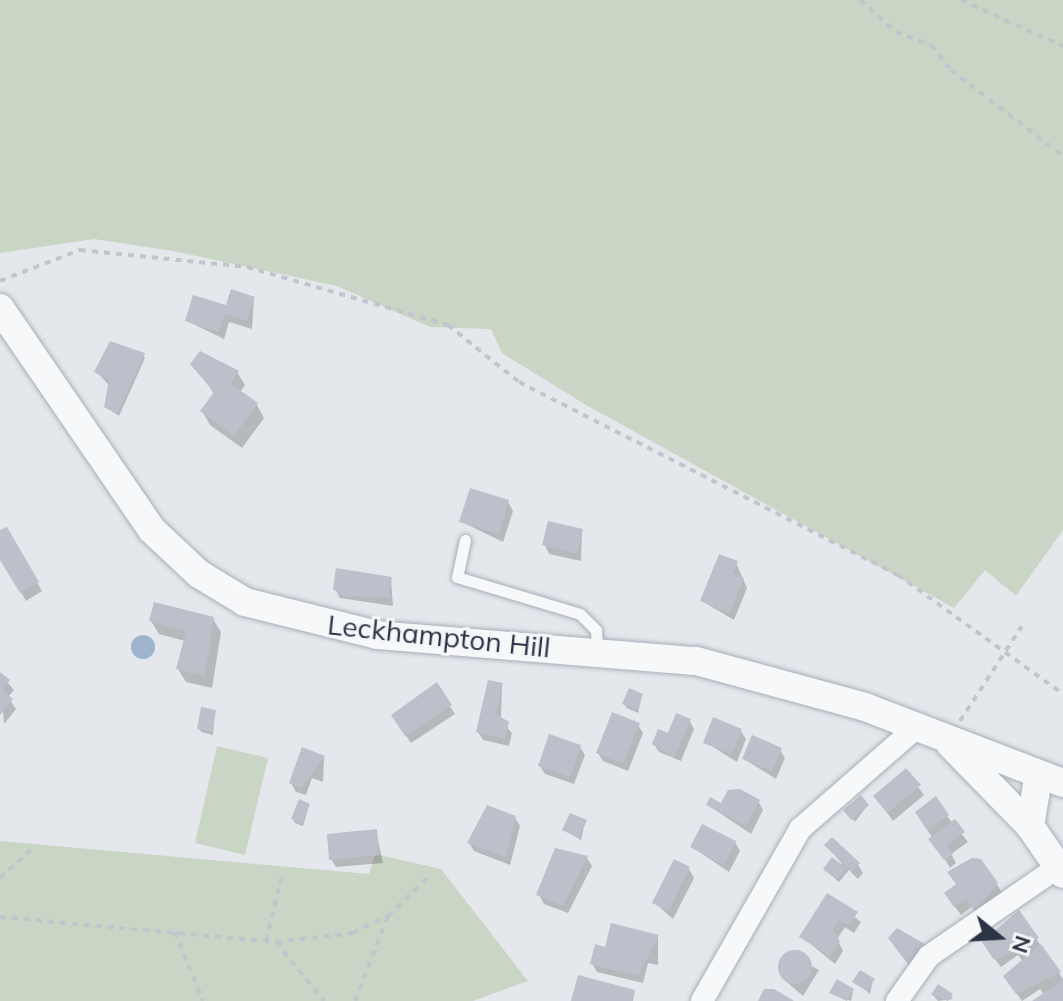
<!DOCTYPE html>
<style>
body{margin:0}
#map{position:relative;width:1063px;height:1001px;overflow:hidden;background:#e4e7ec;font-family:Mulish,sans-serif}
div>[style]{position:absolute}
.green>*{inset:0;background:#c9d6c5}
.water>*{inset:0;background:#9fb4cc}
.round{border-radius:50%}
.shadow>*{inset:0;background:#0003}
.building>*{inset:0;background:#bbc0ca}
.path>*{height:4px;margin-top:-2px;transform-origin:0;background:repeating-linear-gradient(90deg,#c2c5cb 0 6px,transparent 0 12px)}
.roads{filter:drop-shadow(0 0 2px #a9aeb7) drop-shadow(0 0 2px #a9aeb7)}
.service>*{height:11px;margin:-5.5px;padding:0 5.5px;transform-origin:5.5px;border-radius:5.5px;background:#f7f8fa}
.minor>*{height:22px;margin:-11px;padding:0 11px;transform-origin:11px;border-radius:11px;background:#f7f8fa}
.tertiary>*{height:28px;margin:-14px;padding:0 14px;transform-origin:14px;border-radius:14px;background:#f7f8fa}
span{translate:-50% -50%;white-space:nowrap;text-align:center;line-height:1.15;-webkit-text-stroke:6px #f4f6f9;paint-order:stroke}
.street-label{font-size:28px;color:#2b3445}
.north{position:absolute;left:959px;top:897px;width:80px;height:80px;-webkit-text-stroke:6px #f4f6f9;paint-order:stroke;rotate:108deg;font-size:22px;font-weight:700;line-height:32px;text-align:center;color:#2b3445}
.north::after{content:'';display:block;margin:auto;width:28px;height:36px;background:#2b3445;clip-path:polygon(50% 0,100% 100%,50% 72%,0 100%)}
</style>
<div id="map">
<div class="green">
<i style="clip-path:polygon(0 0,1063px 0,1063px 530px,1016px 596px,985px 570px,954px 608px,586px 405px,502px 353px,491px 329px,430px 327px,337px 286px,173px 251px,94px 239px,0 253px)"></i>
<i style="clip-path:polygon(217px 746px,268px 758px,245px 855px,195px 843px)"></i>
<i style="clip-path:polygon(0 841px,369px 874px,375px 854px,441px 869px,528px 981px,473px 1001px,0 1001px)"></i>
</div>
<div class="water">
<i class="round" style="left:131px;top:635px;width:24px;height:24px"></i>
</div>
<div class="shadow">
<i style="clip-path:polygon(254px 298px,252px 329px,229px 322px,224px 339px,187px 321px)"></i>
<i style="clip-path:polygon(143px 355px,145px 358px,119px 416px,106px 407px,114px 391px,97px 372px)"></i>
<i style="clip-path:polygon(193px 364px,237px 372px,245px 385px,240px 392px,257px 405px,264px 418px,242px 448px,210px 425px,202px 411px,215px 395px)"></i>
<i style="clip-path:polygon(508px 502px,513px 511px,503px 542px,462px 522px)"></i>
<i style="clip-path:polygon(6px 529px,42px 591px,26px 601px,0 556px)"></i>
<i style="clip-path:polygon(582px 531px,581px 561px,549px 554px,545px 545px)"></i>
<i style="clip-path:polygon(736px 563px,747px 588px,734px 620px,702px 601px)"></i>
<i style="clip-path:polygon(391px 579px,393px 606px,340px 598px,335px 589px)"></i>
<i style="clip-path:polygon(213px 619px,221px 632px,212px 688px,186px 682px,178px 669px,185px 641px,159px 634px,151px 621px)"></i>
<i style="clip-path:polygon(0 674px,14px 690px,8px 697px,16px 709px,4px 724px)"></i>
<i style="clip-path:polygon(502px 685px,501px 720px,512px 733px,509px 746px,483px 740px,478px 732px)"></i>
<i style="clip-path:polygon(642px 695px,638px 713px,627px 708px,624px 704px)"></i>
<i style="clip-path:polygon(450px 706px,455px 714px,411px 743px,398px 724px)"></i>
<i style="clip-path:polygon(215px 712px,213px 735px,201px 732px,199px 728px)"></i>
<i style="clip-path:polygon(689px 720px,694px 729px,681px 761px,659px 752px,654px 744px)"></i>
<i style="clip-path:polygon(638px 725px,643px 733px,628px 771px,603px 761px,598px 753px)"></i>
<i style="clip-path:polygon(741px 731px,746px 739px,737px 762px,705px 742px)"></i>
<i style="clip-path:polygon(580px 747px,585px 755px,574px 784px,545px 774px,540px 766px)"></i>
<i style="clip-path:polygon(780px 750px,785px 758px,776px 779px,744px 759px)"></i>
<i style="clip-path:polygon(324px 757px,323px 782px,312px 778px,306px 795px,296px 792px,291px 783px)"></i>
<i style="clip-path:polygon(906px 771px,924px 795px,893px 821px,876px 797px)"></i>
<i style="clip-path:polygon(758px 801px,763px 810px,751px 834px,708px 805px)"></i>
<i style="clip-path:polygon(309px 806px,303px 826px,295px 823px,293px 819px)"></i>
<i style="clip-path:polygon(867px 806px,855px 822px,848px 814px)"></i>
<i style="clip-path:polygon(947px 816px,968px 842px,951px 854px,956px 863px,950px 868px,922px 821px)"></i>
<i style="clip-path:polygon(515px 818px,520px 826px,510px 865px,474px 851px,469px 843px)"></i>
<i style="clip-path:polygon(585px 822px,581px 840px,564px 830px)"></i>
<i style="clip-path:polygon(376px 831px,383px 863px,336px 867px,331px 859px)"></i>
<i style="clip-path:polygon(735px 842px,740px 851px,729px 872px,692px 847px)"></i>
<i style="clip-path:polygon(827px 845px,858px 865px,863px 873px,858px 879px,849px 870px,839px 882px,825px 869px,842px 864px)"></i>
<i style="clip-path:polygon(587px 858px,592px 866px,568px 913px,544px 904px,539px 895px)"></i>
<i style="clip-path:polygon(689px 869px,694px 878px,673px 919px,655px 903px)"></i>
<i style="clip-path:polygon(997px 884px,1002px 893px,982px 919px,973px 906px,961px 915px,951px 902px)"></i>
<i style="clip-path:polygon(827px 896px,861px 922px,854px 933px,845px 927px,837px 939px,843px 951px,835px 964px,802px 937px)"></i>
<i style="clip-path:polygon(1019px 913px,1063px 979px,1063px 1001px,1036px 1001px,1044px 995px,1040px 989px,1022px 1001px,1011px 985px,1023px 962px,1018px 955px,1001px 967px,989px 951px)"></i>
<i style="clip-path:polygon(658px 937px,658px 965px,648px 963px,643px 983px,597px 972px,592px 963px,607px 949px)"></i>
<i style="clip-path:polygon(787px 953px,819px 970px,803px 996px,781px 977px)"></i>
<i style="clip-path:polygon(873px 980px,870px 994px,855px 982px)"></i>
<i style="clip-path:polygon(853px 991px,851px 1001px,831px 993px)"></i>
<i style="clip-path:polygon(933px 995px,951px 996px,953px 999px,938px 1001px)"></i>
</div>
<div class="building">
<i style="clip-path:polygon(231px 289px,255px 297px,247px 321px,225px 314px,219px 332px,185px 321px,193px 295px,226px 305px)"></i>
<i style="clip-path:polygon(110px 341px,145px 353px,117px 414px,104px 407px,109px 380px,94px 372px)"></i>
<i style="clip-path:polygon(200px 351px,239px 371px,230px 383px,258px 403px,234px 436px,200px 411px,214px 392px,190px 364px)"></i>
<i style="clip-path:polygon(470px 488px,509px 500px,499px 534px,459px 522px)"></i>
<i style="clip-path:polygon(548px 521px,583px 529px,577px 554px,542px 545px)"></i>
<i style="clip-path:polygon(7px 527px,39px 582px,20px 593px,0 560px,0 530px)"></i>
<i style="clip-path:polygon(719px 554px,738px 561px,733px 573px,744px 578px,729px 613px,700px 601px)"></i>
<i style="clip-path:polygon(336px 568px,392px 577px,389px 598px,342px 596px,333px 589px)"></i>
<i style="clip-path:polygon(154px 602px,214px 617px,205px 676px,176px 669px,186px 631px,149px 621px)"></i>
<i style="clip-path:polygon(0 672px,10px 680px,2px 690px,13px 699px,0 715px)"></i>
<i style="clip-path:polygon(488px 680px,503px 683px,496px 714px,509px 722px,505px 739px,476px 732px)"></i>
<i style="clip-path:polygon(437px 682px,452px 705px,405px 736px,391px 715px)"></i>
<i style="clip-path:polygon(629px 688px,643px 694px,637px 710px,622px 704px)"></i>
<i style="clip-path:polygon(201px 707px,216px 710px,212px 732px,197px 729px)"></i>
<i style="clip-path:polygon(612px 712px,640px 723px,623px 764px,596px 753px)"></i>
<i style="clip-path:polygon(676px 713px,691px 719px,674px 758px,652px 744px,658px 729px,668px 733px)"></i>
<i style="clip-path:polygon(713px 717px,742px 729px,732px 754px,703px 743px)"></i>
<i style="clip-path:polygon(549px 734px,581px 745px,570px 777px,538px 766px)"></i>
<i style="clip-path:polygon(752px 735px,782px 748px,772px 771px,742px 759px)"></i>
<i style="clip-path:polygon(302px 747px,325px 756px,301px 788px,289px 783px)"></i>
<i style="clip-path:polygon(906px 768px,921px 785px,887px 813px,873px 796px)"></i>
<i style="clip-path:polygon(740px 789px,760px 800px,746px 826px,706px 805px,710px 797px,721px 803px,728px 790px)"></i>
<i style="clip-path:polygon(861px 795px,869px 805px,851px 820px,843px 810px)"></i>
<i style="clip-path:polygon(936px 796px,949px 815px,927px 830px,915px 812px)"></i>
<i style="clip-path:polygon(299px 799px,310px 804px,302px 824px,291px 819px)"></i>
<i style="clip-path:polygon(487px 805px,516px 816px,506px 857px,467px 843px)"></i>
<i style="clip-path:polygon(570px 813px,587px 820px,579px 838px,562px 830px)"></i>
<i style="clip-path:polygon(955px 819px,965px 832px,947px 845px,953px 854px,944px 860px,928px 839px)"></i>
<i style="clip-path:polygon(702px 824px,736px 841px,724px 865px,690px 847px)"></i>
<i style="clip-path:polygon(377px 829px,379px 855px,329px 860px,327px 834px)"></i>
<i style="clip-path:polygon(832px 837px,860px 863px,852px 872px,824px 845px)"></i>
<i style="clip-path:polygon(555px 848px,588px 856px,563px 906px,536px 895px)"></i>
<i style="clip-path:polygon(832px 857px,846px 868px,837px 880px,823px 869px)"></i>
<i style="clip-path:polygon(972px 858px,981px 859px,998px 883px,975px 912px,966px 899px,954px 907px,944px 893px,956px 884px,947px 872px)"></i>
<i style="clip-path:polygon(674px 859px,690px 867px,669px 911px,652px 903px)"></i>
<i style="clip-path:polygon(827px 893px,858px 912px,849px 926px,840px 919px,833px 930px,840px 941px,830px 956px,799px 937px)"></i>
<i style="clip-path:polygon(1019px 910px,1039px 938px,994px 960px,982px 942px)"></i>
<i style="clip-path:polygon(611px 923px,659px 935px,638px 976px,590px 964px,595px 944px,605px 947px)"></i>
<i style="clip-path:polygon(897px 928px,930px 947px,910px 967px,888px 938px)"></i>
<i style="clip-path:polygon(1041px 944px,1061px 972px,1016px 994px,1003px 976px)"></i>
<i class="round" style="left:778px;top:950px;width:34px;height:34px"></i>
<i style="clip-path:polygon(860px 970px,875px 979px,867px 991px,852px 982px)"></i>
<i style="clip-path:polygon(578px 975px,635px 990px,633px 1001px,571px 1001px)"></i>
<i style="clip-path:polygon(837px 979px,854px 989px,847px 1001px,829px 993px)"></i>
<i style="clip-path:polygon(1063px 980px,1063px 1001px,1032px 1001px)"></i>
<i style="clip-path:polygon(938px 984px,953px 994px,948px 1001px,931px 995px)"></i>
<i style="clip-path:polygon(764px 989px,774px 989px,794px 1001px,758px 1001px)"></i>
</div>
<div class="path">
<i style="left:860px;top:0;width:48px;rotate:41.6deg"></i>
<i style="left:896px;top:32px;width:37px;rotate:20deg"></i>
<i style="left:931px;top:45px;width:32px;rotate:51deg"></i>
<i style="left:951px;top:70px;width:141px;rotate:37.5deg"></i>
<i style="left:961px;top:0;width:112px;rotate:24.3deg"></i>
<i style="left:0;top:281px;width:86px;rotate:-21.2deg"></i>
<i style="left:80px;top:250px;width:168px;rotate:5.8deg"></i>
<i style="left:247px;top:267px;width:209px;rotate:16.1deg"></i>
<i style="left:448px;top:325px;width:91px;rotate:38.8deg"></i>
<i style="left:519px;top:382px;width:425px;rotate:27deg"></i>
<i style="left:898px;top:575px;width:203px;rotate:35.8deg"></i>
<i style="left:960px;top:721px;width:113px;rotate:-56.9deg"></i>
<i style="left:0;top:878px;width:42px;rotate:-42.1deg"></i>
<i style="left:0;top:917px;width:277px;rotate:5.2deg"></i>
<i style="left:276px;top:942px;width:76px;rotate:50.9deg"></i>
<i style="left:175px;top:932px;width:74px;rotate:67.9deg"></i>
<i style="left:266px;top:941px;width:72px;rotate:-76.3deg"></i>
<i style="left:276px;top:942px;width:78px;rotate:-6.7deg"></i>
<i style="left:353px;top:933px;width:39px;rotate:-26deg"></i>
<i style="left:388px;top:916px;width:59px;rotate:-44.3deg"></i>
<i style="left:355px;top:1001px;width:91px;rotate:-68.8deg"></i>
</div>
<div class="roads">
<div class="service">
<i style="left:465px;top:540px;width:38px;rotate:102deg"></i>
<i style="left:457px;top:577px;width:128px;rotate:16.7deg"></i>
<i style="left:580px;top:614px;width:23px;rotate:45deg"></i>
<i style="left:596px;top:630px;width:21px;rotate:87deg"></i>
</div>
<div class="minor">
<i style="left:702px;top:1001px;width:198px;rotate:-60.3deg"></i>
<i style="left:800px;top:829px;width:155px;rotate:-41.1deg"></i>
<i style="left:897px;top:1001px;width:55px;rotate:-54.6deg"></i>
<i style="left:929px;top:956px;width:157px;rotate:-34.6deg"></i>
</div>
<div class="tertiary">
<i style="left:0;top:308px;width:269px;rotate:55.6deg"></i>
<i style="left:152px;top:530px;width:64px;rotate:43.1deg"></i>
<i style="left:199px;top:574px;width:54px;rotate:31.3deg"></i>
<i style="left:245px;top:602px;width:136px;rotate:14deg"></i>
<i style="left:377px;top:635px;width:320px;rotate:4.7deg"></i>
<i style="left:696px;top:661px;width:175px;rotate:15.2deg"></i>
<i style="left:865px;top:707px;width:212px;rotate:21deg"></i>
<i style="left:950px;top:744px;width:115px;rotate:45.7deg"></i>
<i style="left:1038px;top:779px;width:48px;rotate:99.7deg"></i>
<i style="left:1030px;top:826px;width:58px;rotate:55.5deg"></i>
</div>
</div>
<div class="street-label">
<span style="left:439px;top:636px;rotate:6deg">Leckhampton Hill</span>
</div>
<div class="north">N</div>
</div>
